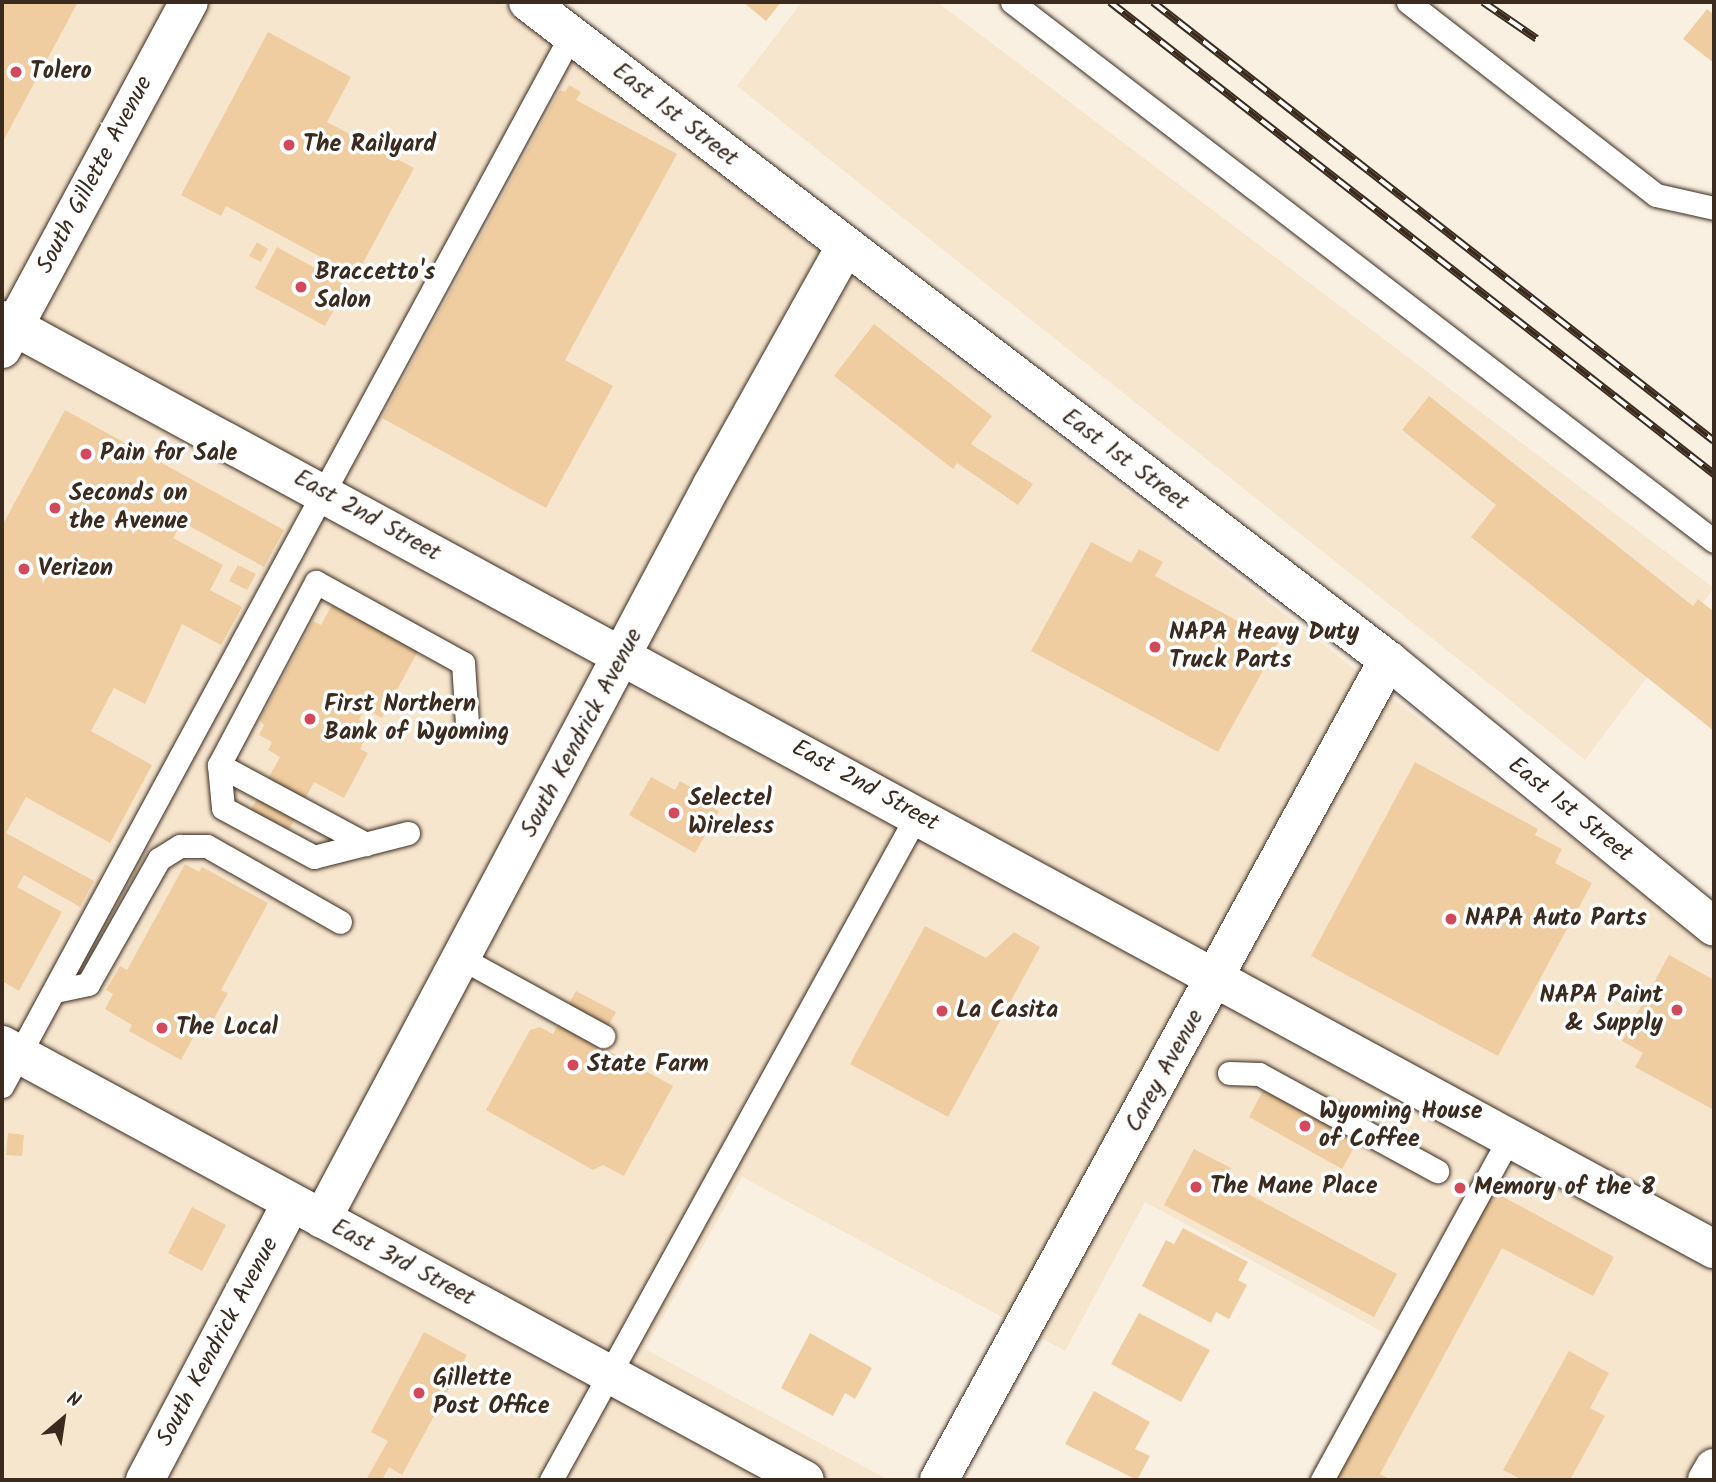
<!DOCTYPE html>
<style>
body{margin:0}
#map{position:relative;width:1716px;height:1482px;overflow:hidden;background:#faf0e2;font-family:Kalam,sans-serif}
div>[style]{position:absolute}
.built>*{inset:0;background:#f7e6ce}
.building>*{inset:0;background:#efcda0}
.roads{filter:drop-shadow(0 0 2px #3b2a1e) drop-shadow(0 0 2px #3b2a1e)}
.service>*{height:23px;margin:-11.5px;padding:0 11.5px;transform-origin:11.5px;border-radius:11.5px;background:#fff}
.minor>*{height:38px;margin:-19px;padding:0 19px;transform-origin:19px;border-radius:19px;background:#fff}
.tertiary>*{height:38px;margin:-19px;padding:0 19px;transform-origin:19px;border-radius:19px;background:#fff}
.primary>*{height:38px;margin:-19px;padding:0 19px;transform-origin:19px;border-radius:19px;background:#fff}
.rail>*{height:8px;margin-top:-4px;transform-origin:0;background:repeating-linear-gradient(90deg,#fff 0 16px,#3b2a1e 0 32px);box-sizing:border-box;border-block:2px solid #3b2a1e}
.dots>*{width:19px;height:19px;translate:-50% -50%;box-sizing:border-box;border:4px solid #fff;border-radius:50%}
span{translate:-50% -50%;white-space:nowrap;text-align:center;line-height:1.15;-webkit-text-stroke:7px #fff;paint-order:stroke}
.poi-label{font-size:24px;color:#3b2a1e;font-weight:700}
.left{translate:0 -50%;text-align:left}
.right{translate:-100% -50%;text-align:right}
.street-label{font-size:24px;color:#3b2a1e}
.frame{position:absolute;inset:0;border:4px solid #3b2a1e;pointer-events:none}
.north{position:absolute;left:28px;top:1384px;width:70px;height:70px;-webkit-text-stroke:5px #fff;paint-order:stroke;rotate:29deg;font-size:19px;font-weight:700;line-height:28px;text-align:center;color:#3b2a1e}
.north::after{content:'';display:block;margin:auto;width:24px;height:32px;background:#3b2a1e;clip-path:polygon(50% 0,100% 100%,50% 72%,0 100%)}
</style>
<div id="map">
<div class="built">
<i style="clip-path:polygon(2px 2px,499px 2px,1714px 949px,1714px 1480px,1307px 1480px,1386px 1334px,1145px 1202px,1065px 1351px,742px 1177px,645px 1349px,889px 1480px,2px 1480px)"></i>
<i style="clip-path:polygon(802px 2px,937px 2px,1714px 588px,1585px 760px,737px 86px)"></i>
</div>
<div class="building">
<i style="clip-path:polygon(2px 2px,78px 2px,2px 143px)"></i>
<i style="clip-path:polygon(743px 2px,781px 2px,766px 21px)"></i>
<i style="clip-path:polygon(1707px 9px,1714px 15px,1714px 63px,1683px 39px)"></i>
<i style="clip-path:polygon(268px 32px,351px 77px,327px 122px,414px 168px,356px 276px,226px 206px,221px 216px,181px 195px)"></i>
<i style="clip-path:polygon(569px 85px,581px 92px,576px 100px,677px 154px,565px 360px,613px 386px,546px 508px,382px 418px,560px 90px,565px 92px)"></i>
<i style="clip-path:polygon(257px 242px,268px 249px,261px 262px,249px 256px)"></i>
<i style="clip-path:polygon(277px 247px,347px 286px,325px 326px,255px 288px)"></i>
<i style="clip-path:polygon(874px 324px,992px 416px,971px 444px,1033px 484px,1018px 505px,957px 463px,953px 469px,834px 376px)"></i>
<i style="clip-path:polygon(1429px 396px,1693px 606px,1698px 599px,1714px 612px,1714px 731px,1471px 537px,1496px 505px,1402px 430px)"></i>
<i style="clip-path:polygon(65px 410px,284px 530px,264px 567px,182px 522px,173px 538px,223px 565px,210px 590px,242px 607px,221px 645px,182px 624px,145px 704px,114px 688px,91px 731px,152px 765px,110px 843px,26px 797px,6px 833px,94px 881px,80px 907px,24px 875px,17px 887px,62px 912px,19px 991px,2px 981px,2px 526px)"></i>
<i style="clip-path:polygon(1091px 542px,1131px 563px,1139px 549px,1163px 562px,1155px 576px,1278px 643px,1218px 752px,1031px 651px)"></i>
<i style="clip-path:polygon(238px 565px,256px 574px,247px 590px,229px 581px)"></i>
<i style="clip-path:polygon(332px 605px,418px 651px,382px 718px,365px 709px,359px 720px,371px 727px,360px 749px,368px 753px,344px 798px,314px 782px,289px 830px,251px 810px,280px 757px,268px 750px,272px 742px,259px 735px,264px 725px,260px 720px,313px 621px,321px 625px)"></i>
<i style="clip-path:polygon(1415px 762px,1538px 829px,1535px 835px,1562px 849px,1555px 863px,1592px 883px,1498px 1056px,1311px 956px)"></i>
<i style="clip-path:polygon(651px 777px,675px 790px,680px 781px,705px 795px,701px 801px,719px 811px,695px 853px,629px 815px)"></i>
<i style="clip-path:polygon(185px 864px,199px 872px,202px 867px,268px 903px,221px 990px,228px 993px,208px 1029px,200px 1025px,181px 1060px,129px 1031px,132px 1025px,105px 1009px,113px 994px,106px 990px,120px 966px,127px 970px)"></i>
<i style="clip-path:polygon(925px 926px,986px 958px,1014px 932px,1040px 947px,948px 1117px,850px 1064px)"></i>
<i style="clip-path:polygon(1669px 955px,1714px 980px,1714px 1110px,1635px 1067px,1643px 1053px,1622px 1041px)"></i>
<i style="clip-path:polygon(576px 991px,616px 1012px,598px 1045px,673px 1086px,624px 1176px,603px 1165px,593px 1170px,486px 1110px,530px 1030px,540px 1027px,553px 1034px)"></i>
<i style="clip-path:polygon(1267px 1083px,1362px 1134px,1342px 1169px,1249px 1117px)"></i>
<i style="clip-path:polygon(8px 1133px,24px 1135px,22px 1156px,6px 1155px)"></i>
<i style="clip-path:polygon(1194px 1149px,1231px 1168px,1224px 1181px,1397px 1274px,1374px 1317px,1164px 1205px)"></i>
<i style="clip-path:polygon(1489px 1189px,1614px 1257px,1593px 1296px,1502px 1248px,1380px 1474px,1391px 1480px,1331px 1480px)"></i>
<i style="clip-path:polygon(192px 1207px,226px 1225px,202px 1271px,168px 1253px)"></i>
<i style="clip-path:polygon(1183px 1228px,1248px 1262px,1238px 1280px,1247px 1285px,1229px 1319px,1216px 1312px,1211px 1323px,1142px 1286px,1166px 1240px,1174px 1244px)"></i>
<i style="clip-path:polygon(1139px 1313px,1210px 1350px,1181px 1402px,1111px 1364px)"></i>
<i style="clip-path:polygon(424px 1332px,467px 1355px,402px 1475px,389px 1467px,382px 1480px,366px 1480px,388px 1441px,371px 1432px)"></i>
<i style="clip-path:polygon(810px 1333px,872px 1368px,855px 1399px,845px 1393px,833px 1416px,781px 1388px)"></i>
<i style="clip-path:polygon(1569px 1351px,1609px 1373px,1590px 1408px,1605px 1416px,1570px 1480px,1523px 1480px,1503px 1470px)"></i>
<i style="clip-path:polygon(1094px 1391px,1150px 1422px,1135px 1449px,1150px 1456px,1137px 1480px,1065px 1444px)"></i>
</div>
<div class="roads">
<div class="service">
<i style="left:1012px;top:2px;width:885px;rotate:37.52deg"></i>
<i style="left:1408px;top:2px;width:314px;rotate:37.9deg"></i>
<i style="left:1656px;top:195px;width:59px;rotate:12.6deg"></i>
<i style="left:219px;top:765px;width:167px;rotate:28.3deg"></i>
<i style="left:408px;top:833px;width:97px;rotate:165.7deg"></i>
<i style="left:314px;top:857px;width:103px;rotate:-151.7deg"></i>
<i style="left:223px;top:808px;width:43px;rotate:-95.3deg"></i>
<i style="left:219px;top:765px;width:207px;rotate:-62.1deg"></i>
<i style="left:316px;top:582px;width:168px;rotate:28.9deg"></i>
<i style="left:463px;top:663px;width:60px;rotate:86.2deg"></i>
<i style="left:463px;top:959px;width:160px;rotate:28.8deg"></i>
<i style="left:55px;top:991px;width:34px;rotate:-12deg"></i>
<i style="left:88px;top:984px;width:144px;rotate:-60.4deg"></i>
<i style="left:159px;top:859px;width:25px;rotate:-32deg"></i>
<i style="left:180px;top:846px;width:27px"></i>
<i style="left:207px;top:846px;width:153px;rotate:29.7deg"></i>
<i style="left:1229px;top:1073px;width:30px;rotate:2deg"></i>
<i style="left:1259px;top:1074px;width:203px;rotate:28.6deg"></i>
<i style="left:2px;top:1086px;width:1195px;rotate:-61.57deg"></i>
<i style="left:551px;top:1480px;width:759px;rotate:-61.17deg"></i>
<i style="left:1322px;top:1480px;width:389px;rotate:-61.3deg"></i>
</div>
<div class="minor">
<i style="left:2px;top:349px;width:394px;rotate:-61.7deg"></i>
<i style="left:2px;top:1045px;width:913px;rotate:28.45deg"></i>
<i style="left:322px;top:1219px;width:831px;rotate:-62.02deg"></i>
<i style="left:712px;top:485px;width:273px;rotate:-60.8deg"></i>
<i style="left:145px;top:1480px;width:313px;rotate:-62.2deg"></i>
<i style="left:939px;top:1480px;width:935px;rotate:-61.3deg"></i>
<i style="left:1707px;top:1480px;width:14px;rotate:-60deg"></i>
</div>
<div class="tertiary">
<i style="left:528px;top:2px;width:1083px;rotate:37.42deg"></i>
<i style="left:1388px;top:660px;width:421px;rotate:39.3deg"></i>
</div>
<div class="primary">
<i style="left:2px;top:320px;width:1948px;rotate:28.49deg"></i>
</div>
</div>
<div class="rail">
<i style="left:1110px;top:2px;width:767px;rotate:38.01deg"></i>
<i style="left:1153px;top:2px;width:712px;rotate:38.04deg"></i>
<i style="left:1483px;top:2px;width:65px;rotate:34.4deg"></i>
</div>
<div class="dots">
<i style="left:16px;top:72px;background:#d1495b"></i>
<i style="left:289px;top:145px;background:#d1495b"></i>
<i style="left:301px;top:287px;background:#d1495b"></i>
<i style="left:86px;top:454px;background:#d1495b"></i>
<i style="left:55px;top:508px;background:#d1495b"></i>
<i style="left:24px;top:569px;background:#d1495b"></i>
<i style="left:1155px;top:647px;background:#d1495b"></i>
<i style="left:310px;top:719px;background:#d1495b"></i>
<i style="left:674px;top:813px;background:#d1495b"></i>
<i style="left:1451px;top:919px;background:#d1495b"></i>
<i style="left:1677px;top:1010px;background:#d1495b"></i>
<i style="left:942px;top:1011px;background:#d1495b"></i>
<i style="left:162px;top:1028px;background:#d1495b"></i>
<i style="left:573px;top:1065px;background:#d1495b"></i>
<i style="left:1305px;top:1126px;background:#d1495b"></i>
<i style="left:1196px;top:1187px;background:#d1495b"></i>
<i style="left:1460px;top:1188px;background:#d1495b"></i>
<i style="left:419px;top:1393px;background:#d1495b"></i>
</div>
<div class="poi-label">
<span class="left" style="left:30px;top:72px">Tolero</span>
<span class="left" style="left:303px;top:145px">The Railyard</span>
<span class="left" style="left:315px;top:287px">Braccetto's<br>Salon</span>
<span class="left" style="left:100px;top:454px">Pain for Sale</span>
<span class="left" style="left:69px;top:508px">Seconds on<br>the Avenue</span>
<span class="left" style="left:38px;top:569px">Verizon</span>
<span class="left" style="left:1169px;top:647px">NAPA Heavy Duty<br>Truck Parts</span>
<span class="left" style="left:324px;top:719px">First Northern<br>Bank of Wyoming</span>
<span class="left" style="left:688px;top:813px">Selectel<br>Wireless</span>
<span class="left" style="left:1465px;top:919px">NAPA Auto Parts</span>
<span class="right" style="left:1663px;top:1010px">NAPA Paint<br>&amp; Supply</span>
<span class="left" style="left:956px;top:1011px">La Casita</span>
<span class="left" style="left:176px;top:1028px">The Local</span>
<span class="left" style="left:587px;top:1065px">State Farm</span>
<span class="left" style="left:1319px;top:1126px">Wyoming House<br>of Coffee</span>
<span class="left" style="left:1210px;top:1187px">The Mane Place</span>
<span class="left" style="left:1474px;top:1188px">Memory of the 8</span>
<span class="left" style="left:433px;top:1393px">Gillette<br>Post Office</span>
</div>
<div class="street-label">
<span style="left:675px;top:115px;rotate:38deg">East 1st Street</span>
<span style="left:95px;top:175px;rotate:-62deg">South Gillette Avenue</span>
<span style="left:1125px;top:460px;rotate:37deg">East 1st Street</span>
<span style="left:367px;top:516px;rotate:29deg">East 2nd Street</span>
<span style="left:582px;top:733px;rotate:-62deg">South Kendrick Avenue</span>
<span style="left:865px;top:786px;rotate:29deg">East 2nd Street</span>
<span style="left:1570px;top:810px;rotate:39deg">East 1st Street</span>
<span style="left:1165px;top:1071px;rotate:-61deg">Carey Avenue</span>
<span style="left:403px;top:1263px;rotate:28deg">East 3rd Street</span>
<span style="left:218px;top:1342px;rotate:-62deg">South Kendrick Avenue</span>
</div>
<div class="frame"></div>
<div class="north">N</div>
</div>
